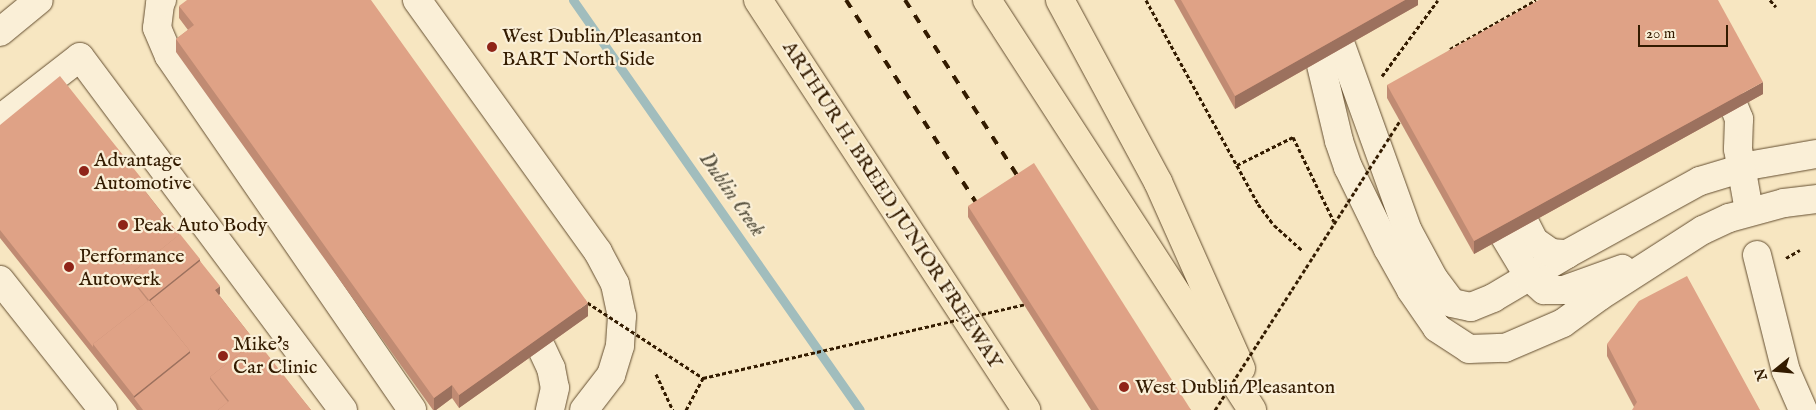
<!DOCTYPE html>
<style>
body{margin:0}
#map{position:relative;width:1816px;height:410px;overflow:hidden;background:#f7e6c1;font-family:"IM FELL English",serif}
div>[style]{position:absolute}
.stream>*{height:9px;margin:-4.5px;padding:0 4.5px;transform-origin:4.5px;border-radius:4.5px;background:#a1bdbd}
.path>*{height:3px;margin-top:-1.5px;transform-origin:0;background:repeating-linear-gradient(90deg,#331b00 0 4px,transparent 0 6.5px)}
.roads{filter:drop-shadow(0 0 1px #644e30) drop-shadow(0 0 1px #644e30)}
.minor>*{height:28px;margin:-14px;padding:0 14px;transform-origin:14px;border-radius:14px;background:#faefd7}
.highway>*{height:28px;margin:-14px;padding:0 14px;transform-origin:14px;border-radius:14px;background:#f7e6c1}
.rail>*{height:4px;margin-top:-2px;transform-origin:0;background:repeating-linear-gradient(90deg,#331b00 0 9px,transparent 0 18px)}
.path-bridge>*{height:3px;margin-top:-1.5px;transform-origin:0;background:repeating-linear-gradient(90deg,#331b00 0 4px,transparent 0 6.5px)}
.wall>*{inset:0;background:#c08b73}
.shaded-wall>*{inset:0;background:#9c715e}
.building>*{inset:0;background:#dfa286}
.dots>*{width:14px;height:14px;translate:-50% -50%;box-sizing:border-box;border:2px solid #faefd7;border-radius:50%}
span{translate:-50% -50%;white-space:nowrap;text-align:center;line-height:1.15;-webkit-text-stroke:4.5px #faefd7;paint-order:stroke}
.poi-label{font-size:20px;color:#331b00}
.left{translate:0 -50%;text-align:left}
.street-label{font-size:20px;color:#331b00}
.water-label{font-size:21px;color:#5a5442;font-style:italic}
.north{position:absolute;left:1751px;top:345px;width:50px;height:50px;-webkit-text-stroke:4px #faefd7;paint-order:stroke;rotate:253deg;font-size:14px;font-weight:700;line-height:20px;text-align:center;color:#331b00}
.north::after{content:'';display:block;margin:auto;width:18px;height:22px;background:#331b00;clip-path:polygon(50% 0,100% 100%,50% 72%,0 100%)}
.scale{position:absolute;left:1638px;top:25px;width:90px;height:22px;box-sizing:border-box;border:2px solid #331b00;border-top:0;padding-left:6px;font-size:15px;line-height:18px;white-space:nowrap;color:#331b00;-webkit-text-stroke:4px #faefd7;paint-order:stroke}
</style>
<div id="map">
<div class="stream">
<i style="left:573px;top:0;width:500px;rotate:55.01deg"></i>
</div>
<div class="path">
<i style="left:1146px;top:0;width:233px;rotate:61.2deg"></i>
<i style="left:1258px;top:204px;width:26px;rotate:53deg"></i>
<i style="left:1274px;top:225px;width:38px;rotate:42deg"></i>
<i style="left:1770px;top:0;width:9px;rotate:49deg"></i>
<i style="left:1451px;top:51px;width:2px;rotate:-117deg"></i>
<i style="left:1450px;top:49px;width:99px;rotate:-29.7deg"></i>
<i style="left:1382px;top:76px;width:94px;rotate:-53.6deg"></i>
<i style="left:1237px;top:165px;width:63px;rotate:-26.6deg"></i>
<i style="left:1293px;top:137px;width:94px;rotate:64.2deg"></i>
<i style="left:1786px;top:258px;width:16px;rotate:-30deg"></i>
<i style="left:656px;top:374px;width:40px;rotate:65deg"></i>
<i style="left:686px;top:410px;width:36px;rotate:-62deg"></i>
</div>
<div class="roads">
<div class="minor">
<i style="left:162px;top:0;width:4px;rotate:117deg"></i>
<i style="left:160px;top:4px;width:24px;rotate:97deg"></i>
<i style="left:157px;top:28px;width:30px;rotate:67deg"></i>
<i style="left:169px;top:56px;width:429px;rotate:55.5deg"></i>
<i style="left:417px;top:0;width:310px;rotate:54.3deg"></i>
<i style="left:598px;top:252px;width:36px;rotate:62deg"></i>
<i style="left:615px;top:284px;width:33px;rotate:78deg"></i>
<i style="left:622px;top:316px;width:30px;rotate:94deg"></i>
<i style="left:620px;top:346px;width:30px;rotate:107deg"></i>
<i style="left:611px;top:375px;width:44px;rotate:127.6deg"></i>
<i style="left:0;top:32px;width:50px;rotate:-39.4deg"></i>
<i style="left:1342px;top:48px;width:195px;rotate:70.2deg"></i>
<i style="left:1408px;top:231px;width:55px;rotate:61.6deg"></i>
<i style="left:1434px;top:279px;width:30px;rotate:53deg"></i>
<i style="left:1452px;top:303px;width:19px;rotate:12deg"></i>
<i style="left:1471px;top:307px;width:24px;rotate:-22deg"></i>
<i style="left:1493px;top:298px;width:86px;rotate:-30.7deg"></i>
<i style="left:1567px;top:254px;width:152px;rotate:-28.8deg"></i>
<i style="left:1700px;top:181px;width:55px;rotate:-16.8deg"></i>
<i style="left:1753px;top:165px;width:64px;rotate:-9.9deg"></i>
<i style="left:1320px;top:61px;width:82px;rotate:76.6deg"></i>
<i style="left:1339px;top:141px;width:28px;rotate:71deg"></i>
<i style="left:1348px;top:167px;width:91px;rotate:64deg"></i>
<i style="left:1388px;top:249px;width:47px;rotate:60.7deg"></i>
<i style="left:1411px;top:290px;width:46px;rotate:55.6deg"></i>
<i style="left:1437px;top:328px;width:38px;rotate:33deg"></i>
<i style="left:1469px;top:349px;width:36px;rotate:-2deg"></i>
<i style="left:1505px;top:348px;width:63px;rotate:-23.3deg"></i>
<i style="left:1563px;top:323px;width:46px;rotate:-36.1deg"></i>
<i style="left:1600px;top:296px;width:122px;rotate:-32.7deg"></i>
<i style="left:1703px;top:230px;width:29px;rotate:-25deg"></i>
<i style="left:1729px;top:218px;width:57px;rotate:-15.3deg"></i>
<i style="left:1784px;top:203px;width:32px;rotate:-7deg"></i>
<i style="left:1735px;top:109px;width:11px;rotate:68deg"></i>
<i style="left:1739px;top:119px;width:30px;rotate:92deg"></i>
<i style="left:1738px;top:149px;width:63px;rotate:79.9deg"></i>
<i style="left:0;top:119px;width:101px;rotate:-37.8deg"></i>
<i style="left:80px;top:57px;width:440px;rotate:53.3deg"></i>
<i style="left:1526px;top:225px;width:18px;rotate:63deg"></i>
<i style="left:1534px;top:241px;width:21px;rotate:35deg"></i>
<i style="left:1551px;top:253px;width:16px;rotate:4deg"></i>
<i style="left:1505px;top:237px;width:47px;rotate:59deg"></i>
<i style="left:1529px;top:277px;width:20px;rotate:41deg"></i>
<i style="left:1544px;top:290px;width:20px"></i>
<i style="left:1564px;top:290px;width:62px;rotate:-19.9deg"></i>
<i style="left:1757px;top:255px;width:120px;rotate:76deg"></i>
<i style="left:1786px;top:371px;width:43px;rotate:66.4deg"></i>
<i style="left:0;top:280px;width:166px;rotate:51.6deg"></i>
<i style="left:542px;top:349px;width:21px;rotate:65deg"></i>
<i style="left:551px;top:368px;width:20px;rotate:79deg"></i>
<i style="left:555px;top:388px;width:23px;rotate:103deg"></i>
</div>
<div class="highway">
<i style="left:758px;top:0;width:490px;rotate:56.8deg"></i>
<i style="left:987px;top:0;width:488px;rotate:57.1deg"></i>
<i style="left:1060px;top:0;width:207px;rotate:61.7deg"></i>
<i style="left:1158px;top:182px;width:204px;rotate:66deg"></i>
</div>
</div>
<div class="rail">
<i style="left:846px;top:0;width:248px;rotate:57.3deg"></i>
<i style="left:905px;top:0;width:217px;rotate:57.4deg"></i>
</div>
<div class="path-bridge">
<i style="left:582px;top:299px;width:145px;rotate:33.1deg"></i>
<i style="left:703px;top:378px;width:332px;rotate:-12.9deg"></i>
<i style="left:1215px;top:410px;width:343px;rotate:-57.4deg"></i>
</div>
<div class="wall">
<i style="clip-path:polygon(1174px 0,1418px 0,1418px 5px,1235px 109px)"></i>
<i style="clip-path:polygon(179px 6px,588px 316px,459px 408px,452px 398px,436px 410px,433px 410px,176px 52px,176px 39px,188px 30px,179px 18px)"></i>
<i style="clip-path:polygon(1387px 85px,1763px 94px,1474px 254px,1387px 98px)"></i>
<i style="clip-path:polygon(0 125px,142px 187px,200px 261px,220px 294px,219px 295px,255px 341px,311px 410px,137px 410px,0 238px)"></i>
<i style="clip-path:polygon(968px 206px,1191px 410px,1091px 410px,968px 217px)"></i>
<i style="clip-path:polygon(1607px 344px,1760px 410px,1634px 407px,1607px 356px)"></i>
</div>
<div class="shaded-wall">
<i style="clip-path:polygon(1405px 0,1418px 0,1418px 5px,1235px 109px,1235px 96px)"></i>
<i style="clip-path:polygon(1763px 82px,1763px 94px,1474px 254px,1474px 241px)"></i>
<i style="clip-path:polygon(142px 179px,142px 187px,138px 190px,138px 182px)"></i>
<i style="clip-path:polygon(200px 259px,200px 269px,153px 307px,149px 300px)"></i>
<i style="clip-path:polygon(220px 286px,220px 294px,215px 298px,215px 290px)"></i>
<i style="clip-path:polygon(588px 303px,588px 316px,459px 408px,459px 395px)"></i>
<i style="clip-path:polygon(190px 351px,190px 361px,134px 398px,134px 396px)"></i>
<i style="clip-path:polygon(452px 385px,452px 398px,436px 410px,434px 410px,434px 398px)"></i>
</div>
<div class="building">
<i style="clip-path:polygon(187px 0,371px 0,588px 303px,459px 395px,452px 385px,434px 398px,176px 39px,194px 25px,179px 6px)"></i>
<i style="clip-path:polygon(1181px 0,1405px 0,1235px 96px)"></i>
<i style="clip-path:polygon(1539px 0,1718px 0,1763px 82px,1474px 241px,1387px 85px)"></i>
<i style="clip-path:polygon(60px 76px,142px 179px,138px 182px,179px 235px,129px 275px,129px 277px,148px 301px,93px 344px,93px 347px,0 230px,0 125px)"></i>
<i style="clip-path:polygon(1034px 163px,1191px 410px,1099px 410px,968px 206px)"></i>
<i style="clip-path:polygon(180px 234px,200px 259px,149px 300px,190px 351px,134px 396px,93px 344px,149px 300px,129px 275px)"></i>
<i style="clip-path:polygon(200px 261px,220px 286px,215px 290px,255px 341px,210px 377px,210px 379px,228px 402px,218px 410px,143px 410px,134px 398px,190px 353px,190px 351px,150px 301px)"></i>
<i style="clip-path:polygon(1687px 276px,1760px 410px,1632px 410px,1637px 402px,1607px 344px,1639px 301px)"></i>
<i style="clip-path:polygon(256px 340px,311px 410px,218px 410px,229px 401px,210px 377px)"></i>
</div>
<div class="dots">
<i style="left:492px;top:47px;background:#8f2418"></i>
<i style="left:84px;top:171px;background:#8f2418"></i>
<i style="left:123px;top:225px;background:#8f2418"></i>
<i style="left:69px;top:267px;background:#8f2418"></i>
<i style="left:223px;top:356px;background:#8f2418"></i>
<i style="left:1124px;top:387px;background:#8f2418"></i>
</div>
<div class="poi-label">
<span class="left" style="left:502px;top:48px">West Dublin/Pleasanton<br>BART North Side</span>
<span class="left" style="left:94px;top:172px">Advantage<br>Automotive</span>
<span class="left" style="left:133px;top:225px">Peak Auto Body</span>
<span class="left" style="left:79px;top:268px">Performance<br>Autowerk</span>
<span class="left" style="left:233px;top:356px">Mike's<br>Car Clinic</span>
<span class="left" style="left:1135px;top:387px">West Dublin/Pleasanton</span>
</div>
<div class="street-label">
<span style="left:892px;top:205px;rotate:57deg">ARTHUR H. BREED JUNIOR FREEWAY</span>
</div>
<div class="water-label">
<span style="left:731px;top:195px;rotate:55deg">Dublin Creek</span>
</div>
<div class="north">N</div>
<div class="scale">20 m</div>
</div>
